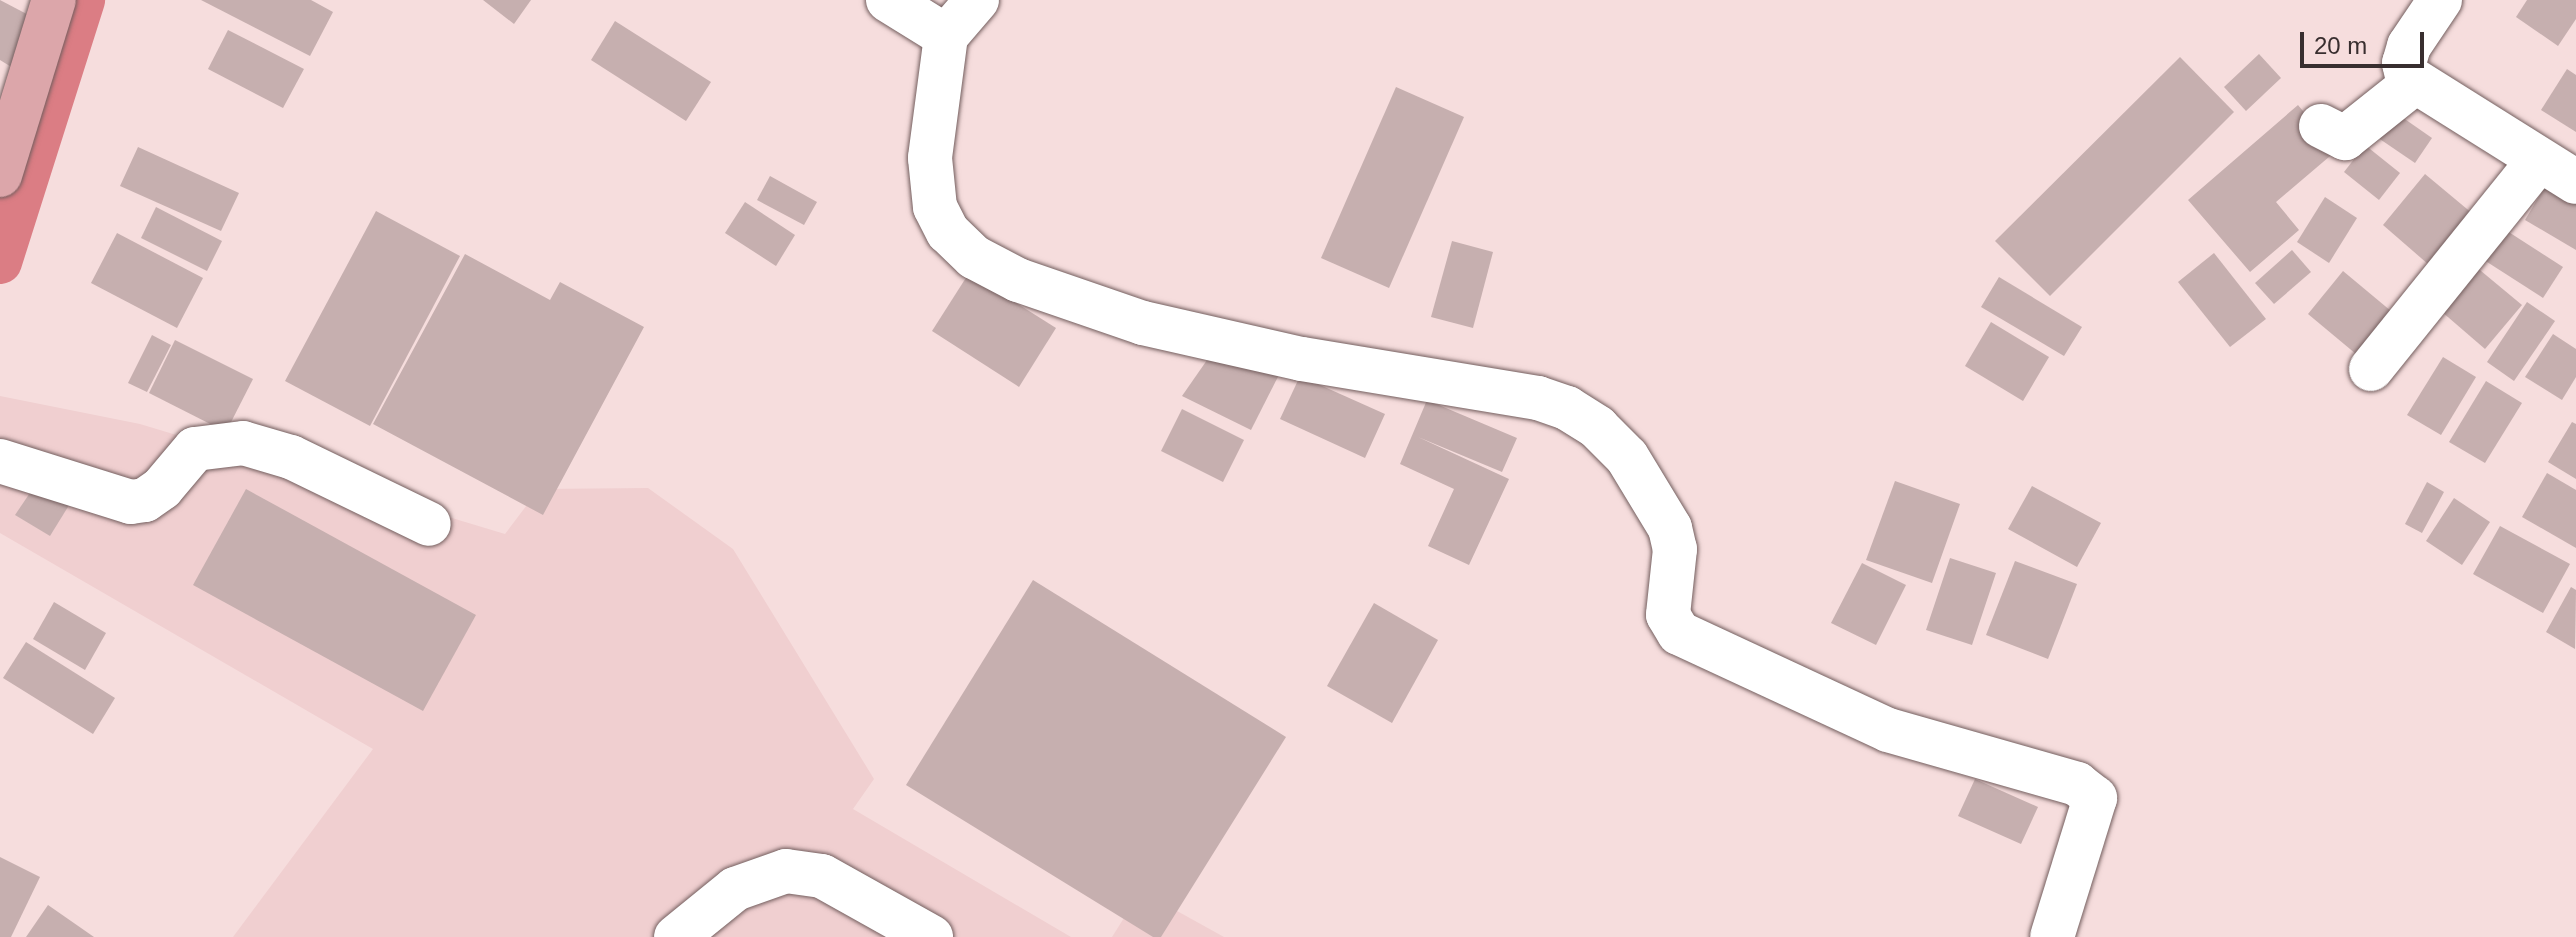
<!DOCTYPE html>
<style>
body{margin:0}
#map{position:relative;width:2576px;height:937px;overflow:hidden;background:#f6dddd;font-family:Arial,sans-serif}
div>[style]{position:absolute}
.built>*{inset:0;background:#f0cfd0}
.canal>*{height:44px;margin:-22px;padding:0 22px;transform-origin:22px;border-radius:22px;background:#db7d84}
.building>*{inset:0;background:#c6afaf}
.roads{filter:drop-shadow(0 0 2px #735e5e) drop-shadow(0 0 2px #735e5e)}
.minor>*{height:44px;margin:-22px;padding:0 22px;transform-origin:22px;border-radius:22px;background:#fff}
.major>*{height:44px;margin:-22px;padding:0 22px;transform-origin:22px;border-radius:22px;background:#dca6aa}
span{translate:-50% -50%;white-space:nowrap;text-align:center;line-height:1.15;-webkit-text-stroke:6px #f6dddd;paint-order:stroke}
.scale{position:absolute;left:2300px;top:32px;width:124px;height:36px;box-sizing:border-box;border:4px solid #382e2f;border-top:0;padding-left:10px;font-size:24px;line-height:28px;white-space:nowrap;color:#382e2f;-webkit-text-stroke:6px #f6dddd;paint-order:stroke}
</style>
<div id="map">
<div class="built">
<i style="clip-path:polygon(0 396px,140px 424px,505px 534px,539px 489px,648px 488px,733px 549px,874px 779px,853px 809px,1071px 937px,233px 937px,373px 749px,0 533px)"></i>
<i style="clip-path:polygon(1141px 891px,1224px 937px,1112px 937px)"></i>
</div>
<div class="canal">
<i style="left:0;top:262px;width:275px;rotate:-72.4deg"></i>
</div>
<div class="building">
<i style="clip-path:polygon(0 0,40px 21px,13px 68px,0 60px)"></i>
<i style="clip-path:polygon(201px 0,311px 0,333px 12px,310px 56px)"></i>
<i style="clip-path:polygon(483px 0,531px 0,514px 24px)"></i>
<i style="clip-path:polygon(2527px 0,2576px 0,2576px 19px,2558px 46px,2516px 17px)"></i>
<i style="clip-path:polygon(615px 21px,711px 82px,686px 121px,591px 60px)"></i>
<i style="clip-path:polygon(228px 30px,304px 69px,283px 108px,208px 69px)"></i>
<i style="clip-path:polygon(2259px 54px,2281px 78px,2246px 111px,2224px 87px)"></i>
<i style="clip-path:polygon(2180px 57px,2234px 112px,2050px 296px,1995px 241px)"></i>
<i style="clip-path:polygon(2567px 69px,2576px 75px,2576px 132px,2541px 110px)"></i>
<i style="clip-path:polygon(1396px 87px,1464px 117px,1389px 288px,1321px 258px)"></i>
<i style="clip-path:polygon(2298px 105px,2336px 151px,2276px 202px,2299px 230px,2250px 272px,2188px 200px)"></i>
<i style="clip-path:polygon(2386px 106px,2432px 138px,2415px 163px,2368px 131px)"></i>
<i style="clip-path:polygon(2365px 145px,2400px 173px,2379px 200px,2344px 172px)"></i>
<i style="clip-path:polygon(138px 147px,239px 193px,221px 231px,120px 186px)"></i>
<i style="clip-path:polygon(2554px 171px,2576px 185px,2576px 250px,2525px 220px)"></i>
<i style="clip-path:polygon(2425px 174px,2479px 219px,2436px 271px,2383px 225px)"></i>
<i style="clip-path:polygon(770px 176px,817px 202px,804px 225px,757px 200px)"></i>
<i style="clip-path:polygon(2325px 197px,2357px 218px,2329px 263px,2297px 242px)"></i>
<i style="clip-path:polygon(745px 202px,795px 235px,776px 266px,725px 233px)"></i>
<i style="clip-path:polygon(156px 207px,222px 241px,207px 271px,141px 238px)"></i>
<i style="clip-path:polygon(376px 211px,460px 256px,370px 426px,285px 381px)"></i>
<i style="clip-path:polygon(2504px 229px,2563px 267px,2543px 298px,2484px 260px)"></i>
<i style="clip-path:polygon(117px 233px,203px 278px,177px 328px,91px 283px)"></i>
<i style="clip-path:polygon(1452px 241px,1493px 252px,1473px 328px,1431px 317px)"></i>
<i style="clip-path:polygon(2292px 250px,2311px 272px,2274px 304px,2255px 283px)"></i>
<i style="clip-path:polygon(2214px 253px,2266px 319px,2230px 347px,2178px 282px)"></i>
<i style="clip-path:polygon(465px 254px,550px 300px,560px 282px,644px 327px,543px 515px,373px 424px)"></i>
<i style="clip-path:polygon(2463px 256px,2522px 305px,2485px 349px,2427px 299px)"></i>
<i style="clip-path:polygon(2343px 271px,2397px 316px,2362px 359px,2308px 314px)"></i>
<i style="clip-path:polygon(969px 273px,1056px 328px,1019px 387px,932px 331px)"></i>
<i style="clip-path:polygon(1999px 277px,2082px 327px,2064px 356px,1981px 307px)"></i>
<i style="clip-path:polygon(2527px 302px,2555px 321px,2514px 381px,2487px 362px)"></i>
<i style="clip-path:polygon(1991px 322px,2049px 357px,2023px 401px,1965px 366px)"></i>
<i style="clip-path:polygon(2553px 334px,2576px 349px,2576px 377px,2562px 400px,2525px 377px)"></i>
<i style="clip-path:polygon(152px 335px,171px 345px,147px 392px,128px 383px)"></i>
<i style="clip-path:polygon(175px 340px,253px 379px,226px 432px,149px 393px)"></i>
<i style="clip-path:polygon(1214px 350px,1286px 361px,1251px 430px,1182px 396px)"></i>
<i style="clip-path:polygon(2443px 357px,2476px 377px,2441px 435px,2407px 415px)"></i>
<i style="clip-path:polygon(1300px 376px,1385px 414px,1365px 458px,1280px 419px)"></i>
<i style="clip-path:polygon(2486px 381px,2522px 403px,2485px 463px,2449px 442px)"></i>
<i style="clip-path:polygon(1427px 400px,1517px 438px,1502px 472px,1418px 437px,1509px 479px,1469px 565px,1428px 546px,1454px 489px,1400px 464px)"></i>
<i style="clip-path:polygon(1182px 409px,1244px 440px,1223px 482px,1161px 451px)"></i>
<i style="clip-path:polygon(2572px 422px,2576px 424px,2576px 479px,2548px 462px)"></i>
<i style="clip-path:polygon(2547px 473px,2576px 490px,2576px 548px,2522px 517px)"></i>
<i style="clip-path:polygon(38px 481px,71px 502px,50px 536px,15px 515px)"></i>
<i style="clip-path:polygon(1895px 481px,1960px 504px,1932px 583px,1866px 560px)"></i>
<i style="clip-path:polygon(2427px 482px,2444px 492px,2422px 533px,2405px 524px)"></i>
<i style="clip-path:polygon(2032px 486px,2101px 523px,2077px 567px,2008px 529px)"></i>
<i style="clip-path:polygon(246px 489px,476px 615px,423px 711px,193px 585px)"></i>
<i style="clip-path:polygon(2454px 498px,2490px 522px,2462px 565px,2426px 541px)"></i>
<i style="clip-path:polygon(2500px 526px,2570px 564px,2543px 613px,2473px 574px)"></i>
<i style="clip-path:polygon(1950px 558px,1996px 573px,1972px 645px,1926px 630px)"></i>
<i style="clip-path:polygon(2015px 561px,2077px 584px,2048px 659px,1986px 635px)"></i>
<i style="clip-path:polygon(1862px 563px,1906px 585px,1876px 645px,1831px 623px)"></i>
<i style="clip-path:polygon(1033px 580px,1286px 737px,1161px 937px,1153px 937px,906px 785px)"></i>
<i style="clip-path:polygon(2571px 587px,2576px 590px,2575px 649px,2546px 632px)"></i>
<i style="clip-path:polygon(54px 602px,106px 633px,85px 670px,33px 639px)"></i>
<i style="clip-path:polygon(1374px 603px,1438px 640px,1392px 723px,1327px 686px)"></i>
<i style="clip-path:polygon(26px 642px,115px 698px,93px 734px,3px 678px)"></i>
<i style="clip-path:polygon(1975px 779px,2038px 807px,2021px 844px,1958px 816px)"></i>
<i style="clip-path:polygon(0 857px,40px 877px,11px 937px,0 937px)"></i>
<i style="clip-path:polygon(48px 905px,94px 937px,26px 937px)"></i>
</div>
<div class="roads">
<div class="minor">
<i style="left:888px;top:0;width:68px;rotate:31.8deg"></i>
<i style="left:977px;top:0;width:48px;rotate:130.7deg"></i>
<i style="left:946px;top:36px;width:123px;rotate:97.5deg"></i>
<i style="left:930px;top:158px;width:49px;rotate:84.2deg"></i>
<i style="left:935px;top:207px;width:28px;rotate:63deg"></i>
<i style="left:948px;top:232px;width:36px;rotate:44deg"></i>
<i style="left:974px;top:257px;width:50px;rotate:27.6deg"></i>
<i style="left:1018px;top:280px;width:132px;rotate:19deg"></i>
<i style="left:1143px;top:323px;width:163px;rotate:12.8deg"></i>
<i style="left:1302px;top:359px;width:239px;rotate:9.4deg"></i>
<i style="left:1538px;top:398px;width:31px;rotate:19deg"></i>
<i style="left:1567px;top:408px;width:36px;rotate:32deg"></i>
<i style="left:1597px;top:427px;width:42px;rotate:45deg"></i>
<i style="left:1627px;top:457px;width:83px;rotate:58.8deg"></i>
<i style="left:1670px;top:528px;width:22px;rotate:77deg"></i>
<i style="left:1675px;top:549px;width:66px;rotate:96.1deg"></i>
<i style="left:1668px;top:615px;width:21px;rotate:59deg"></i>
<i style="left:1679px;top:633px;width:230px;rotate:24.9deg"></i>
<i style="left:1888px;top:730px;width:197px;rotate:15.9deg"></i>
<i style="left:2077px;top:784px;width:23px;rotate:38deg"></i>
<i style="left:2095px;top:798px;width:145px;rotate:107.2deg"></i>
<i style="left:2440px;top:0;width:55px;rotate:124deg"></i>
<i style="left:2409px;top:46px;width:18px;rotate:106deg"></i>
<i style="left:2404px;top:63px;width:13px;rotate:77deg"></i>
<i style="left:2407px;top:76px;width:199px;rotate:32.1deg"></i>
<i style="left:2321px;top:126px;width:27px;rotate:27deg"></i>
<i style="left:2345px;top:138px;width:88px;rotate:-38.6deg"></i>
<i style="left:2371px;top:369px;width:268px;rotate:-51.2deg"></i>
<i style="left:0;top:461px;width:137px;rotate:17.4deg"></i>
<i style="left:131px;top:502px;width:14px;rotate:-8deg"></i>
<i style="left:145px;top:500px;width:21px;rotate:-35deg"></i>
<i style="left:162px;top:488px;width:51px;rotate:-49.8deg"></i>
<i style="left:195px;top:449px;width:48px;rotate:-7.1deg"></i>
<i style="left:243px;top:443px;width:50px;rotate:16.3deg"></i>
<i style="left:291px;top:457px;width:153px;rotate:25.9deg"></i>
<i style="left:676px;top:937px;width:76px;rotate:-39.1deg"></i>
<i style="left:735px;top:889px;width:54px;rotate:-19.4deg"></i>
<i style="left:786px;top:871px;width:36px;rotate:8deg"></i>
<i style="left:822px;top:876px;width:125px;rotate:29.2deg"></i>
</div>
<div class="major">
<i style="left:0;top:175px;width:183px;rotate:-72.9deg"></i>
</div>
</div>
<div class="scale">20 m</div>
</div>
